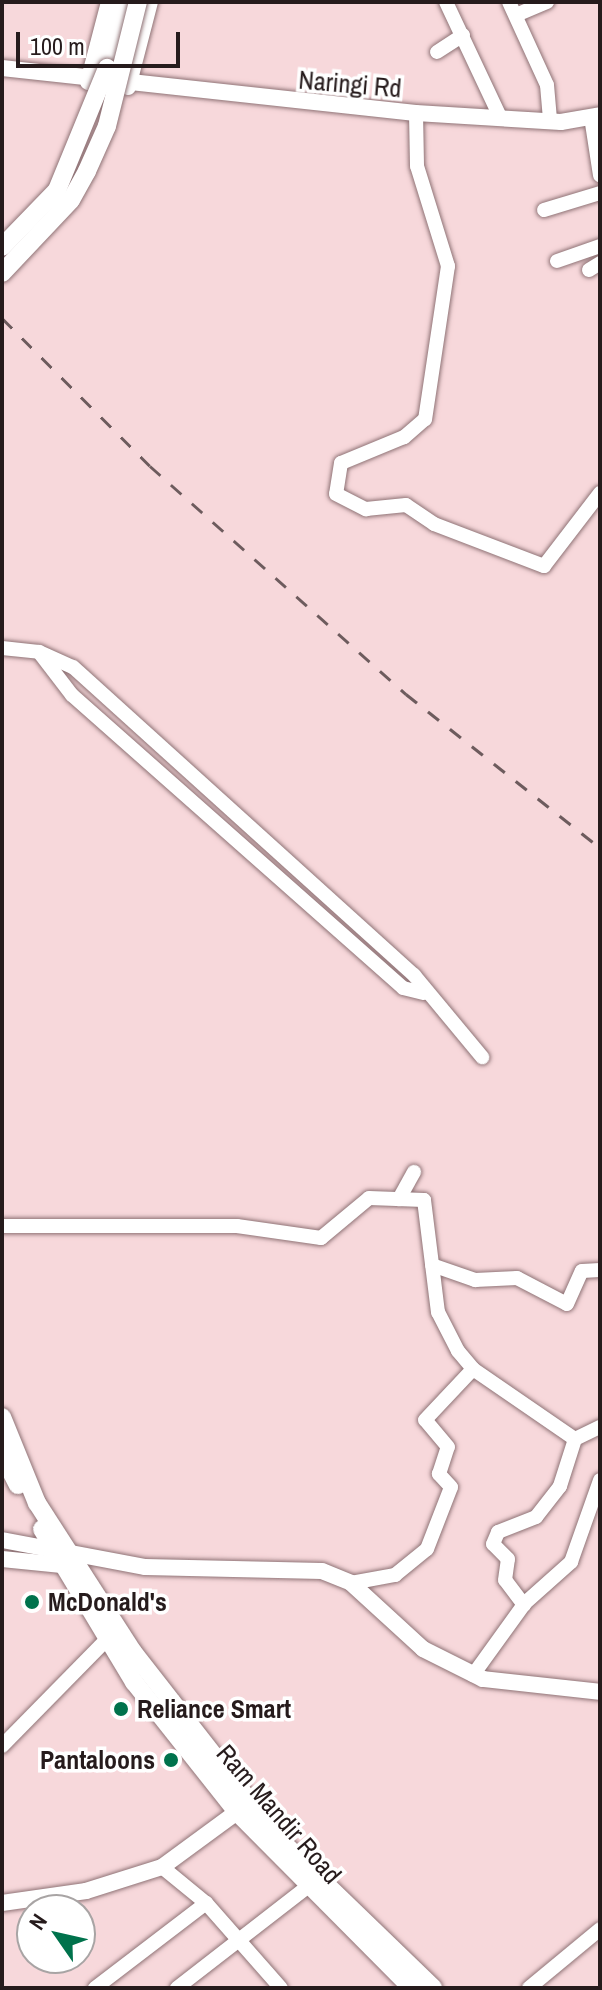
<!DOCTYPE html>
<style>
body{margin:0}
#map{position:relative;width:602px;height:1990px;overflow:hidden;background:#f7d8db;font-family:"Archivo Narrow",sans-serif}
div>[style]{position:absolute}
.roads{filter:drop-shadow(0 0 2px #8f7376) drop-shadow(0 0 2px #8f7376)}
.minor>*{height:14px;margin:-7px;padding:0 7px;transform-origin:7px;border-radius:7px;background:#fff}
.tertiary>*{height:16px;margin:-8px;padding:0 8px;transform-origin:8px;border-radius:8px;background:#fff}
.secondary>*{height:18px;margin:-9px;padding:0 9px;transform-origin:9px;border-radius:9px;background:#fff}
.rail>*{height:3px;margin-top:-1.5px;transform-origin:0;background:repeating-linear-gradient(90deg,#6d5b5d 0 14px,transparent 0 28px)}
.bridges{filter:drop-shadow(0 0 2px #8f7376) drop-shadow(0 0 2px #8f7376)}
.secondary-bridge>*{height:18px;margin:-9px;padding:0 9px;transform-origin:9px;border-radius:9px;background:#fff}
.dots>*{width:22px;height:22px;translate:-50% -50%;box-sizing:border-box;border:4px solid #fff;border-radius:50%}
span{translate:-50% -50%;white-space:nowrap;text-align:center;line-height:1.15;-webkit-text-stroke:7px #fff;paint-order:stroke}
.street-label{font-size:26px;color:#261b1c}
.poi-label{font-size:26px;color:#261b1c;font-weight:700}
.left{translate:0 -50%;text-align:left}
.right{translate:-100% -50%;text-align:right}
.frame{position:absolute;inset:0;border:4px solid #261b1c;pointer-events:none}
.north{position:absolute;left:16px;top:1894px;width:80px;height:80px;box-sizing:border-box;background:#fff;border:2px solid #a8a4a4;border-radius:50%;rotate:304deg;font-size:22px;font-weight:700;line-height:32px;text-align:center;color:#261b1c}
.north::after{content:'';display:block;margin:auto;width:28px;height:36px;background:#00724c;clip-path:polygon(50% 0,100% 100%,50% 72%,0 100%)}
.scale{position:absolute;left:16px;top:32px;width:164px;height:36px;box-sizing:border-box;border:4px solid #261b1c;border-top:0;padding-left:10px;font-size:24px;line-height:28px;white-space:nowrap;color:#261b1c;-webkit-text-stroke:6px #fff;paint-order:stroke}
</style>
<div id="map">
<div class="roads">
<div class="minor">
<i style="left:446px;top:2px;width:129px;rotate:64.8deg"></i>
<i style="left:509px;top:2px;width:91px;rotate:65.4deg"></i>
<i style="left:547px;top:85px;width:37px;rotate:85deg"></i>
<i style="left:516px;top:15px;width:34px;rotate:-23deg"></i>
<i style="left:437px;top:52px;width:31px;rotate:-33deg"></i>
<i style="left:416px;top:113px;width:53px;rotate:88.9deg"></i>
<i style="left:417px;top:166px;width:105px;rotate:72.8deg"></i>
<i style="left:448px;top:266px;width:155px;rotate:98.5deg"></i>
<i style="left:425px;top:419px;width:28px;rotate:139deg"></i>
<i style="left:404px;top:437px;width:68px;rotate:157.6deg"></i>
<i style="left:341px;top:463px;width:31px;rotate:99deg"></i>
<i style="left:336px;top:494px;width:34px;rotate:27deg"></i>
<i style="left:366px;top:509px;width:40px;rotate:-5.7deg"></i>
<i style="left:406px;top:505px;width:34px;rotate:34deg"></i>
<i style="left:434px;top:524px;width:118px;rotate:20.9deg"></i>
<i style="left:544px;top:566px;width:92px;rotate:-52.5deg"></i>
<i style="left:591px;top:117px;width:59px;rotate:81.2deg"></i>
<i style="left:544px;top:210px;width:59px;rotate:-16.9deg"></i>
<i style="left:557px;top:261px;width:46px;rotate:-19.2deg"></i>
<i style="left:589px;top:270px;width:13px;rotate:-32deg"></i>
<i style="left:2px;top:648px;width:37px;rotate:6deg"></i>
<i style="left:39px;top:652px;width:37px;rotate:24deg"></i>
<i style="left:73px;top:667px;width:460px;rotate:42.1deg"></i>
<i style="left:414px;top:975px;width:107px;rotate:50.3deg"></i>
<i style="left:39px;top:652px;width:54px;rotate:52.5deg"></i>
<i style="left:72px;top:695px;width:442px;rotate:41.5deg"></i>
<i style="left:403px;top:988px;width:21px;rotate:14deg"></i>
<i style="left:399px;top:1199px;width:31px;rotate:-61deg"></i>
<i style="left:2px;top:1226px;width:235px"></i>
<i style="left:237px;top:1226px;width:85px;rotate:8.1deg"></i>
<i style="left:321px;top:1238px;width:62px;rotate:-39.8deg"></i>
<i style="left:369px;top:1198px;width:55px;rotate:2.1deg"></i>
<i style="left:424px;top:1200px;width:113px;rotate:82.9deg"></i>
<i style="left:438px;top:1312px;width:44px;rotate:62.9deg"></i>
<i style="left:458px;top:1351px;width:23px;rotate:50deg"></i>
<i style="left:473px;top:1369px;width:124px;rotate:34.5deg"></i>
<i style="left:575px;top:1439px;width:28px;rotate:-26deg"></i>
<i style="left:432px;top:1265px;width:46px;rotate:19.2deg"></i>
<i style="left:475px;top:1280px;width:42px;rotate:-2.7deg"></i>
<i style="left:517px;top:1278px;width:56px;rotate:27.5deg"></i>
<i style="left:567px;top:1304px;width:36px;rotate:-66deg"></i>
<i style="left:582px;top:1271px;width:18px;rotate:-3deg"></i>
<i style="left:351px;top:1583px;width:45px;rotate:-10.3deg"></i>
<i style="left:395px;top:1575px;width:41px;rotate:-39.1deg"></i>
<i style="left:427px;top:1549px;width:66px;rotate:-68.8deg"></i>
<i style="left:451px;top:1487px;width:18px;rotate:-133deg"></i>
<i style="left:439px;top:1474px;width:28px;rotate:-72deg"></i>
<i style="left:448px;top:1447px;width:35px;rotate:-130deg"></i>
<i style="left:425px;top:1420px;width:70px;rotate:-46.7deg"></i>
<i style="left:524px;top:1605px;width:31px;rotate:-127deg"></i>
<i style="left:505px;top:1580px;width:21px;rotate:-82deg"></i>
<i style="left:508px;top:1559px;width:21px;rotate:-135deg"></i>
<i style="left:493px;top:1544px;width:13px;rotate:-67deg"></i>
<i style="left:498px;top:1532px;width:41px;rotate:-21.5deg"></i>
<i style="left:536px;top:1517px;width:39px;rotate:-52deg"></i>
<i style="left:560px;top:1486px;width:49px;rotate:-72.3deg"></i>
<i style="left:473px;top:1675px;width:89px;rotate:-54.2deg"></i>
<i style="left:525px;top:1603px;width:62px;rotate:-41.7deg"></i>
<i style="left:571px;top:1562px;width:87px;rotate:-70.5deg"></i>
<i style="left:2px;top:1746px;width:150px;rotate:-45.5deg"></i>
<i style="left:162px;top:1867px;width:57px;rotate:39.3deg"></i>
<i style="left:206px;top:1903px;width:113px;rotate:48.6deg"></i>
<i style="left:95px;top:1988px;width:140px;rotate:-37.4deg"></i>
<i style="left:177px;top:1988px;width:176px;rotate:-37.8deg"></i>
<i style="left:529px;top:1988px;width:92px;rotate:-39.7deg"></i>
</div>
<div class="tertiary">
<i style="left:2px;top:68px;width:416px;rotate:6.2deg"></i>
<i style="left:416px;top:113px;width:145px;rotate:3.6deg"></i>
<i style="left:561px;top:122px;width:40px;rotate:-10deg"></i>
<i style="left:88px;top:82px;width:83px;rotate:-75.3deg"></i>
<i style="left:128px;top:87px;width:88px;rotate:-75.5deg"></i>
<i style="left:2px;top:1540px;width:146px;rotate:10.7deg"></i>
<i style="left:145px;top:1567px;width:177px;rotate:1.3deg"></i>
<i style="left:322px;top:1571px;width:31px;rotate:22deg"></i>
<i style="left:351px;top:1583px;width:98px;rotate:42.5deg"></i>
<i style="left:423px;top:1649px;width:67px;rotate:26.6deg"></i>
<i style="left:483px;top:1679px;width:118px;rotate:6.3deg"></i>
<i style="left:2px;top:1559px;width:70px;rotate:5.7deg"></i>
<i style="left:2px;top:1903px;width:85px;rotate:-8.1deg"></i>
<i style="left:86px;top:1891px;width:80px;rotate:-17.5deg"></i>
<i style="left:162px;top:1867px;width:93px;rotate:-36.3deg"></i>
</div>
<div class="secondary">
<i style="left:107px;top:68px;width:68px;rotate:-75.6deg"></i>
<i style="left:2px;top:1417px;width:93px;rotate:67.9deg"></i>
<i style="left:37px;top:1503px;width:177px;rotate:57.2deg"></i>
<i style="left:133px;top:1652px;width:239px;rotate:52deg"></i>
<i style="left:280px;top:1840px;width:213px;rotate:44deg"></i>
<i style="left:2px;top:1454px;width:35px;rotate:63deg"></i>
<i style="left:42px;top:1529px;width:179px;rotate:59deg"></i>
<i style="left:134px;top:1682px;width:166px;rotate:51.6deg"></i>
<i style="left:237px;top:1812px;width:248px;rotate:45.2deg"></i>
</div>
</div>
<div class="rail">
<i style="left:2px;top:318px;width:209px;rotate:45deg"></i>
<i style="left:150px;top:466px;width:343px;rotate:41.7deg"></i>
<i style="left:406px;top:694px;width:248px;rotate:38.4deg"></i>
</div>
<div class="bridges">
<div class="secondary-bridge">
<i style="left:2px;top:247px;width:79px;rotate:-46deg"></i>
<i style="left:57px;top:190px;width:132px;rotate:-67.7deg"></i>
<i style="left:2px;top:273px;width:100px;rotate:-46.6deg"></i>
<i style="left:71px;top:200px;width:33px;rotate:-61deg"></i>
<i style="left:87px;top:171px;width:49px;rotate:-66deg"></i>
<i style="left:107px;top:126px;width:128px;rotate:-76deg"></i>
</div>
</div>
<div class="dots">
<i style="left:32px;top:1602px;background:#00724c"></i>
<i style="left:121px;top:1709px;background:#00724c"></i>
<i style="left:171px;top:1760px;background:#00724c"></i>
</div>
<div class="street-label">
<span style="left:350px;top:84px;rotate:5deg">Naringi Rd</span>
<span style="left:279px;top:1814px;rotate:49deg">Ram Mandir Road</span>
</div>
<div class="poi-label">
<span class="left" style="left:48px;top:1602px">McDonald's</span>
<span class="left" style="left:137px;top:1709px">Reliance Smart</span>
<span class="right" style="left:155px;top:1760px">Pantaloons</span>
</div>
<div class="frame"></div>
<div class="north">N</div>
<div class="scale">100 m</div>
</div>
